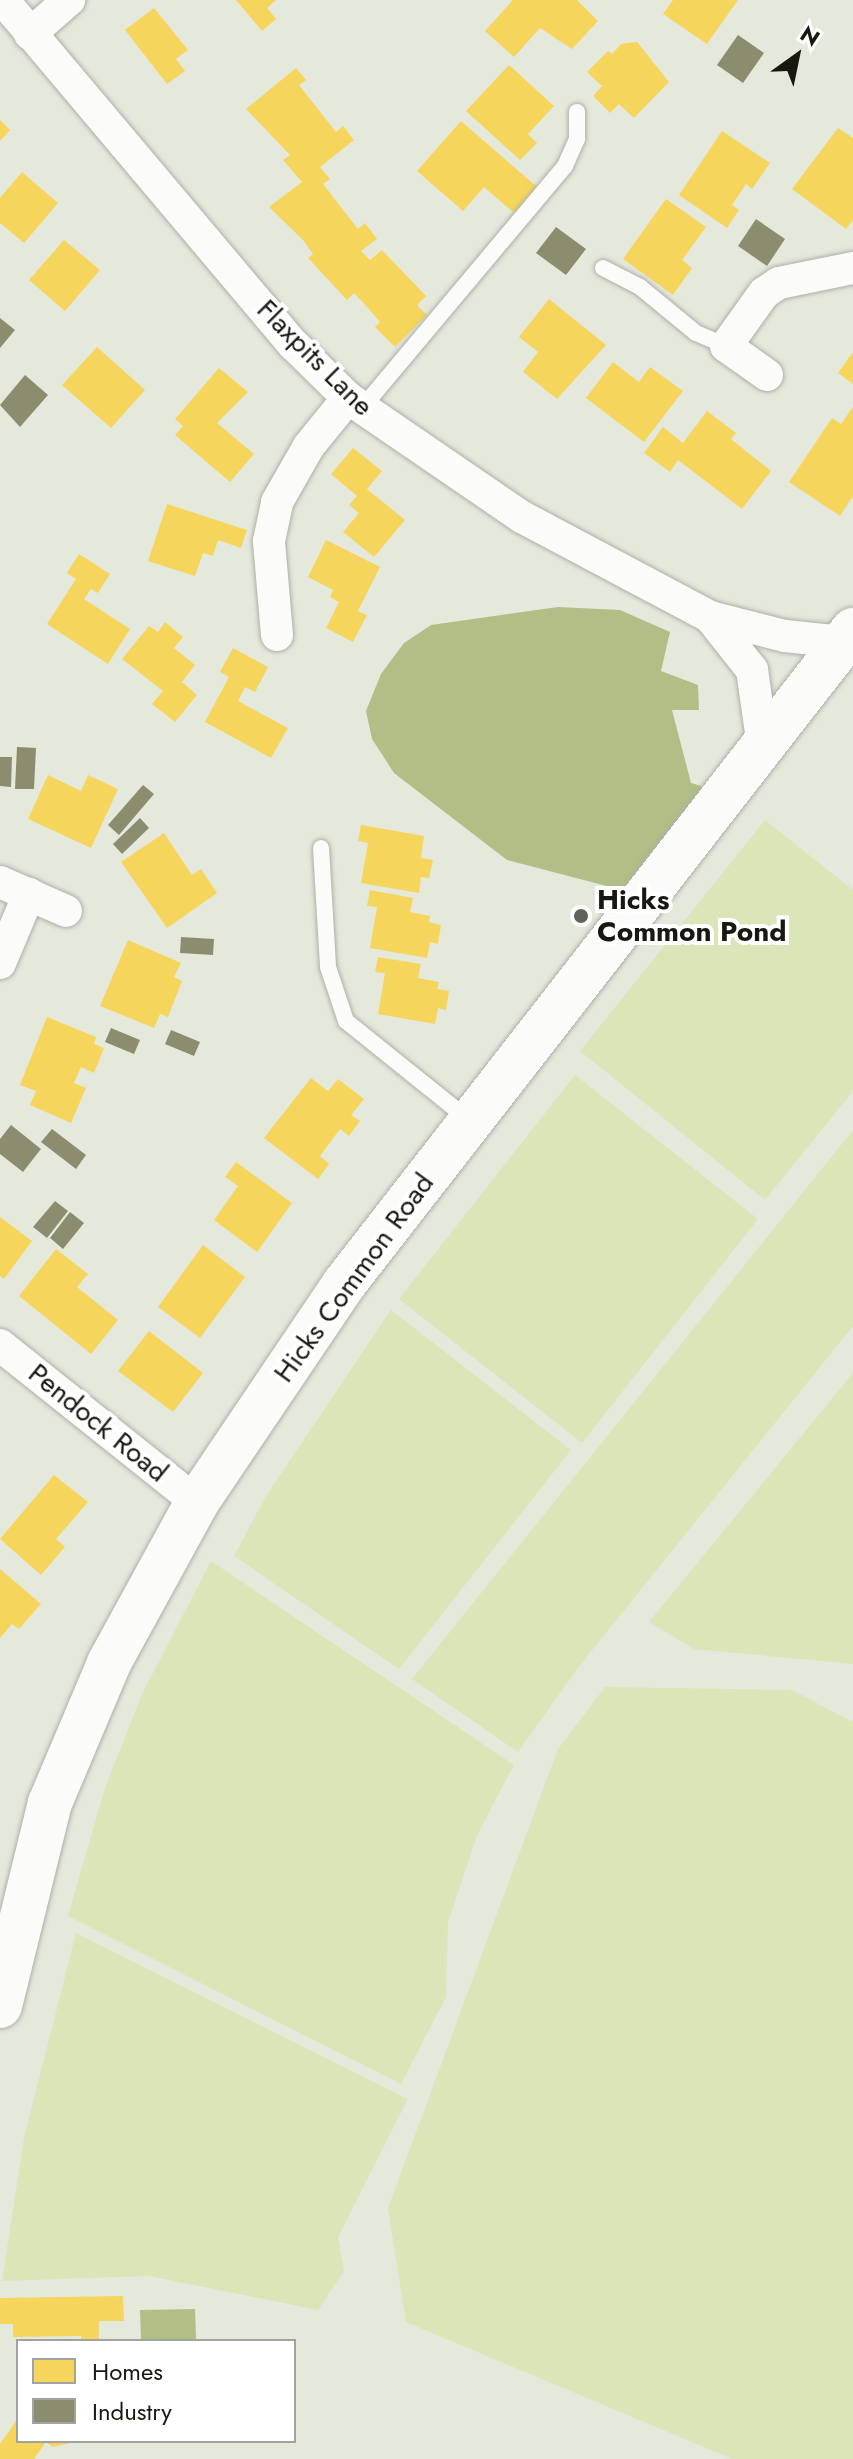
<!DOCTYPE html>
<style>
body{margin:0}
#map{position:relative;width:853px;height:2459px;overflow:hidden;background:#e5e9dc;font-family:Jost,sans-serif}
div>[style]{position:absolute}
.green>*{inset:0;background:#dae5b8}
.water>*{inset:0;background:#b1be85}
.homes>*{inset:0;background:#f6d55c}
.industry>*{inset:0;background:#8c8c6e}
.roads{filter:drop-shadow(0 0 2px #aeb0a7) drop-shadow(0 0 2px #aeb0a7)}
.lane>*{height:16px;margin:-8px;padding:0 8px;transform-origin:8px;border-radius:8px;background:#fbfcfa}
.street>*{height:32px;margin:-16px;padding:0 16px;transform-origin:16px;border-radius:16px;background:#fbfcfa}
.secondary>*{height:44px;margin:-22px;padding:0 22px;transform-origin:22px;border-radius:22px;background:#fbfcfa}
.dots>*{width:22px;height:22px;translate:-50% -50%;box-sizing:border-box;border:4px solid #fff;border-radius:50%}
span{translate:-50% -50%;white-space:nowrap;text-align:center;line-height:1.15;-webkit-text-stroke:8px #fff;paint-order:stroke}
.street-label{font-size:28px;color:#171911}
.poi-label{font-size:28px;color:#171911;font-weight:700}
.left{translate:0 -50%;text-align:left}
.legend{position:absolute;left:16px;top:2339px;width:280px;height:104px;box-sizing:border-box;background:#fff;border:2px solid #a2a3a0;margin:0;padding:10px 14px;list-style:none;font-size:24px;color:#171911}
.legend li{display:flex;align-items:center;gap:16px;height:40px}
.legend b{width:40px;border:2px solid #a2a3a0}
.north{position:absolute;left:757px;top:16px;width:80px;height:80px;-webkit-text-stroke:6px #fff;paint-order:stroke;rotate:33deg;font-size:22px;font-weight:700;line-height:32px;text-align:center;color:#171911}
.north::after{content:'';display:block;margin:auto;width:28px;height:36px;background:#171911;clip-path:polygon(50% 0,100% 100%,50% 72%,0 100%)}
</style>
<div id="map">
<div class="green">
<i style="clip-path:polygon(765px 820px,853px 890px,853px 1091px,765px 1200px,580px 1051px)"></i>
<i style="clip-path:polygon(575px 1075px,758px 1219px,582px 1443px,399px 1299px)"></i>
<i style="clip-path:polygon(853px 1130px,853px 1326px,581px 1664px,518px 1752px,412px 1679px)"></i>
<i style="clip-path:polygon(391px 1310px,571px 1450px,399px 1669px,234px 1556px,266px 1496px)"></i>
<i style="clip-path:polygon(853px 1373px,853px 1664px,694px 1649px,649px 1622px)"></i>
<i style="clip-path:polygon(211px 1561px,514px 1765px,477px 1835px,448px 1922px,446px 1997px,401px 2084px,68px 1916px,105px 1788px,142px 1694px)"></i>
<i style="clip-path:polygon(605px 1687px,792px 1690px,853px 1722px,853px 2459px,732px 2459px,406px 2322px,388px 2208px,558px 1749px)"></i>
<i style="clip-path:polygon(76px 1933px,408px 2099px,338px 2237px,344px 2271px,318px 2310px,149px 2276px,2px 2281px,24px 2138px)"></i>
</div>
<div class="water">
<i style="clip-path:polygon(558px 607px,620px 610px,670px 632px,661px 671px,698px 685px,699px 710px,672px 710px,691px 783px,708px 788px,622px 890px,507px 860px,394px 773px,372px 739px,366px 711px,381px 674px,404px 643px,431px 625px)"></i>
<i style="clip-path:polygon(195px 2309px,196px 2339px,141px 2339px,140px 2310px)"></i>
</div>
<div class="homes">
<i style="clip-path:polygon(236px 0,276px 0,267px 8px,276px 19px,262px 31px)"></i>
<i style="clip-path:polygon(513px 0,577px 0,598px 21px,572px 49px,540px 28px,514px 57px,485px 31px)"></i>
<i style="clip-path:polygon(673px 0,738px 0,707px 44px,663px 14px)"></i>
<i style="clip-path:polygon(154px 8px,188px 50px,176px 59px,185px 71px,167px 84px,125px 30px)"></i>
<i style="clip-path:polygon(637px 42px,669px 82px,634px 118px,619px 104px,610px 113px,593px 96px,602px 86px,587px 72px,608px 51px,612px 54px,621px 44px)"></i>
<i style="clip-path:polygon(509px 65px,554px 106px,528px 134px,537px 143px,520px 160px,466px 111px)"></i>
<i style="clip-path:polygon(296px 68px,306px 80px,299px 85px,336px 132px,343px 126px,354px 140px,320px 167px,330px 179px,323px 184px,358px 229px,365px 223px,377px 239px,361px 251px,370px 260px,382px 250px,426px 296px,417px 305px,427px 315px,395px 347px,375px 327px,380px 322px,366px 306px,354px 293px,347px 300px,308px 258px,313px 254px,303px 240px,269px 207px,302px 182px,283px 160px,290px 155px,246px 109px)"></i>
<i style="clip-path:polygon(0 120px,10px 130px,0 141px)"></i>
<i style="clip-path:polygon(461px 121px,537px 187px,514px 213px,484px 187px,463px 211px,417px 171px)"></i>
<i style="clip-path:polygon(838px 128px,853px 138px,853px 220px,846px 229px,792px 189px)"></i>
<i style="clip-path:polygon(722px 131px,770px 163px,752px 189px,746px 184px,732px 205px,739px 210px,727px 228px,679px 195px)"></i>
<i style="clip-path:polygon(22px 172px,58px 203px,24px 243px,0 223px,0 198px)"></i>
<i style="clip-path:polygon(666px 199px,706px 227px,682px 260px,692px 268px,673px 295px,623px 259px)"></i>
<i style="clip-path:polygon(64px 240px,100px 270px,65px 311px,29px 280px)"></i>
<i style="clip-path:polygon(549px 299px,606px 345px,557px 399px,523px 372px,538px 352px,519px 337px)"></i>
<i style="clip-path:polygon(97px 347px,145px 390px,111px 428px,62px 385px)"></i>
<i style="clip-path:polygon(853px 352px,853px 384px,838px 373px)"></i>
<i style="clip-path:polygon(613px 362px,639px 382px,650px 367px,683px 391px,644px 442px,586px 398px)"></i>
<i style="clip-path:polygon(219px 368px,248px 392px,217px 423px,254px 454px,230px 482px,175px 435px,183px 426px,175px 419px)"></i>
<i style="clip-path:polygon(853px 407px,853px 496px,840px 516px,789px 482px,832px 418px,841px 424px)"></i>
<i style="clip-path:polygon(707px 411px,736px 433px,731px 439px,771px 471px,742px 509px,678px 460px,670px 472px,644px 453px,663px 427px,683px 443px)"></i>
<i style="clip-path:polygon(353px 448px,382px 471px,367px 489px,405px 520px,374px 557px,343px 532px,359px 513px,349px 505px,357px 496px,331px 474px)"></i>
<i style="clip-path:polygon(167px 504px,247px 530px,241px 548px,218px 540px,213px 556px,203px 553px,195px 576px,148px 561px)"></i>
<i style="clip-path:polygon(326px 540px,380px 567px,358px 611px,367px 615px,353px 642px,326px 628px,339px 602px,330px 597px,333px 590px,308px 577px)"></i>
<i style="clip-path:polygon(79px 554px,110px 574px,98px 593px,91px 589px,84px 599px,130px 629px,108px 664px,47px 624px,76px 579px,67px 573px)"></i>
<i style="clip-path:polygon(165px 622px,183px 637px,174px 648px,195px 665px,182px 682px,197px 695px,175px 722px,152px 704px,163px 691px,122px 659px,149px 626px,158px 632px)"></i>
<i style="clip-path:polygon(233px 648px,268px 667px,255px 692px,245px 687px,238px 701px,288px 728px,271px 758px,205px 722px,229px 677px,220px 672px)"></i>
<i style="clip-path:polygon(48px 775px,81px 791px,88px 775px,118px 789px,91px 848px,28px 819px)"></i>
<i style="clip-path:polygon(361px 825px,424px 836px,421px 858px,433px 860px,429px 878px,421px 877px,419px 893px,361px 883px,368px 843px,358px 841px)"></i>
<i style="clip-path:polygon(164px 833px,192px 875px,201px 869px,217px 893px,167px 928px,121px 862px)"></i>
<i style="clip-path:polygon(370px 890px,413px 898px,410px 912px,430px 916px,429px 922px,441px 925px,438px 944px,430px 942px,427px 958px,370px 948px,377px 907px,367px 906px)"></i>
<i style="clip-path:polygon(128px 940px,181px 963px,174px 977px,182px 981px,168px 1017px,160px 1014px,154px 1028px,100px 1006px)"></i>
<i style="clip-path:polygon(378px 957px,421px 964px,418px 978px,439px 982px,437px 989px,449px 991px,446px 1010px,438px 1008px,435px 1024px,378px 1014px,385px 973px,375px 972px)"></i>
<i style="clip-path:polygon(47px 1017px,96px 1037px,94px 1044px,104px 1048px,94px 1073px,81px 1067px,74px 1083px,86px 1088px,71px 1123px,30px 1105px,36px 1091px,20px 1085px)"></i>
<i style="clip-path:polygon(311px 1078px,328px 1091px,338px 1079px,364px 1099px,351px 1115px,360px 1121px,349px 1136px,340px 1129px,320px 1156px,329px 1164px,318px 1179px,264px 1138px)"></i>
<i style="clip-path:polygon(236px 1162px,292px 1203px,257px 1252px,214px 1220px,238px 1186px,225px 1177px)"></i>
<i style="clip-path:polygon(0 1217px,32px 1241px,4px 1279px,0 1276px)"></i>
<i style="clip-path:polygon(203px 1245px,245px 1277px,200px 1338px,158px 1307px)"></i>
<i style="clip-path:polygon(56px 1249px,88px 1274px,77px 1287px,118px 1320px,91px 1354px,19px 1296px)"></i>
<i style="clip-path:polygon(149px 1331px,203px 1373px,173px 1412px,118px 1371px)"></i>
<i style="clip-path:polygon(54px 1475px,88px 1502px,56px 1539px,65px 1547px,41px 1575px,0 1539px)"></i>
<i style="clip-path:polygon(0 1569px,41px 1604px,19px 1629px,12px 1624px,0 1638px)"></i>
<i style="clip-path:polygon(123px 2296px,124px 2321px,99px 2321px,99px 2341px,81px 2341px,81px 2336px,13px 2337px,13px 2324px,0 2324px,0 2298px)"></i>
<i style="clip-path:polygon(18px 2418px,18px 2441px,74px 2442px,53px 2447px,46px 2442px,34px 2459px,0 2459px,0 2444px)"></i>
</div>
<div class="industry">
<i style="clip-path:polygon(738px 35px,764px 53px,743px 83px,717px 65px)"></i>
<i style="clip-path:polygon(756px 219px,785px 239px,767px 266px,738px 246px)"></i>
<i style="clip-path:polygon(556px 227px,586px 249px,566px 275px,536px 253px)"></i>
<i style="clip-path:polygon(0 318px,15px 330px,0 348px)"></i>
<i style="clip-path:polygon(25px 375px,48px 395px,20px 427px,0 405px)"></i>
<i style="clip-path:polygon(17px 747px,36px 748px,34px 789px,15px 789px)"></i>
<i style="clip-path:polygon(0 757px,12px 757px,11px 787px,0 786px)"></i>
<i style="clip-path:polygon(143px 785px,154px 794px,119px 835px,108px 825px)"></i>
<i style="clip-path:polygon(140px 818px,149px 828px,122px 854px,113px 844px)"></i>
<i style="clip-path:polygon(181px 937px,214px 939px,213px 955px,180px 953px)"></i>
<i style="clip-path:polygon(111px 1028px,140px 1040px,134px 1054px,105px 1042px)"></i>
<i style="clip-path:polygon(171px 1030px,200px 1042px,194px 1056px,165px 1044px)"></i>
<i style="clip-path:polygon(11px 1125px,41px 1149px,23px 1172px,0 1154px,0 1139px)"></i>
<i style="clip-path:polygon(52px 1129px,86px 1155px,76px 1169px,41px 1142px)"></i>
<i style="clip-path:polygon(55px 1201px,68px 1211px,47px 1238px,33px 1227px)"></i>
<i style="clip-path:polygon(70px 1212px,84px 1223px,63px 1249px,50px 1238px)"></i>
</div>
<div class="roads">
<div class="lane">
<i style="left:603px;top:268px;width:42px;rotate:27.2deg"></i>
<i style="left:640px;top:287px;width:72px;rotate:39.4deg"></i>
<i style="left:696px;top:333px;width:33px;rotate:23deg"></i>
<i style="left:362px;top:408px;width:316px;rotate:-50deg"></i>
<i style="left:565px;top:166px;width:30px;rotate:-66deg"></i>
<i style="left:577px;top:139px;width:27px;rotate:-90deg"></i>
<i style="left:321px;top:848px;width:119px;rotate:86.6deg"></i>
<i style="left:328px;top:967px;width:57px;rotate:71.6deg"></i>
<i style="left:346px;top:1021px;width:158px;rotate:38.8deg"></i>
</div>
<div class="street">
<i style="left:3px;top:0;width:451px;rotate:49.9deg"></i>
<i style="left:294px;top:345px;width:76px;rotate:44.5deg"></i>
<i style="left:348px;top:398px;width:211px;rotate:34.4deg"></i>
<i style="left:522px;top:517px;width:213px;rotate:28deg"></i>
<i style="left:710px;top:617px;width:77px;rotate:14.2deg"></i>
<i style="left:785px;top:636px;width:58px;rotate:5.9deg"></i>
<i style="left:30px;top:34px;width:52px;rotate:-41.1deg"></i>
<i style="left:767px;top:375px;width:50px;rotate:-144.7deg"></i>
<i style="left:726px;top:346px;width:65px;rotate:-54.4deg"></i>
<i style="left:764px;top:293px;width:18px;rotate:-34deg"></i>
<i style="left:779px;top:283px;width:76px;rotate:-11.5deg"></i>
<i style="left:710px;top:617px;width:68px;rotate:51.6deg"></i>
<i style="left:752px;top:670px;width:77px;rotate:81.8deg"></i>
<i style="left:277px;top:635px;width:94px;rotate:-94.9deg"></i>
<i style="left:269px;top:541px;width:40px;rotate:-78deg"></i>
<i style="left:277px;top:502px;width:64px;rotate:-60.3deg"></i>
<i style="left:309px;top:446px;width:62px;rotate:-50.9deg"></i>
<i style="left:0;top:882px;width:72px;rotate:23.7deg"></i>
<i style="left:0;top:963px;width:75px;rotate:-67.2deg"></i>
<i style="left:0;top:1345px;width:252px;rotate:38.6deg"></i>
</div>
<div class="secondary">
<i style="left:0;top:2006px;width:209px;rotate:-76.2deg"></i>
<i style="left:50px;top:1803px;width:152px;rotate:-67.1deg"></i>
<i style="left:109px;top:1663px;width:183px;rotate:-61.3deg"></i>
<i style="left:197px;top:1502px;width:263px;rotate:-56deg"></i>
<i style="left:344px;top:1284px;width:829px;rotate:-52.11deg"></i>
</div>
</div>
<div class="dots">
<i style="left:581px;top:916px;background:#5f6258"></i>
</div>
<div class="street-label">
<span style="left:315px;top:358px;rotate:45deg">Flaxpits Lane</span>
<span style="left:354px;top:1278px;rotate:-54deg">Hicks Common Road</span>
<span style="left:98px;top:1423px;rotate:39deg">Pendock Road</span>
</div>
<div class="poi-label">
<span class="left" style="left:597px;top:916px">Hicks<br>Common Pond</span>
</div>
<ul class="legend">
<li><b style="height:22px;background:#f6d55c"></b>Homes</li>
<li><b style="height:22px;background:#8c8c6e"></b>Industry</li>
</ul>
<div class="north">N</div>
</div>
